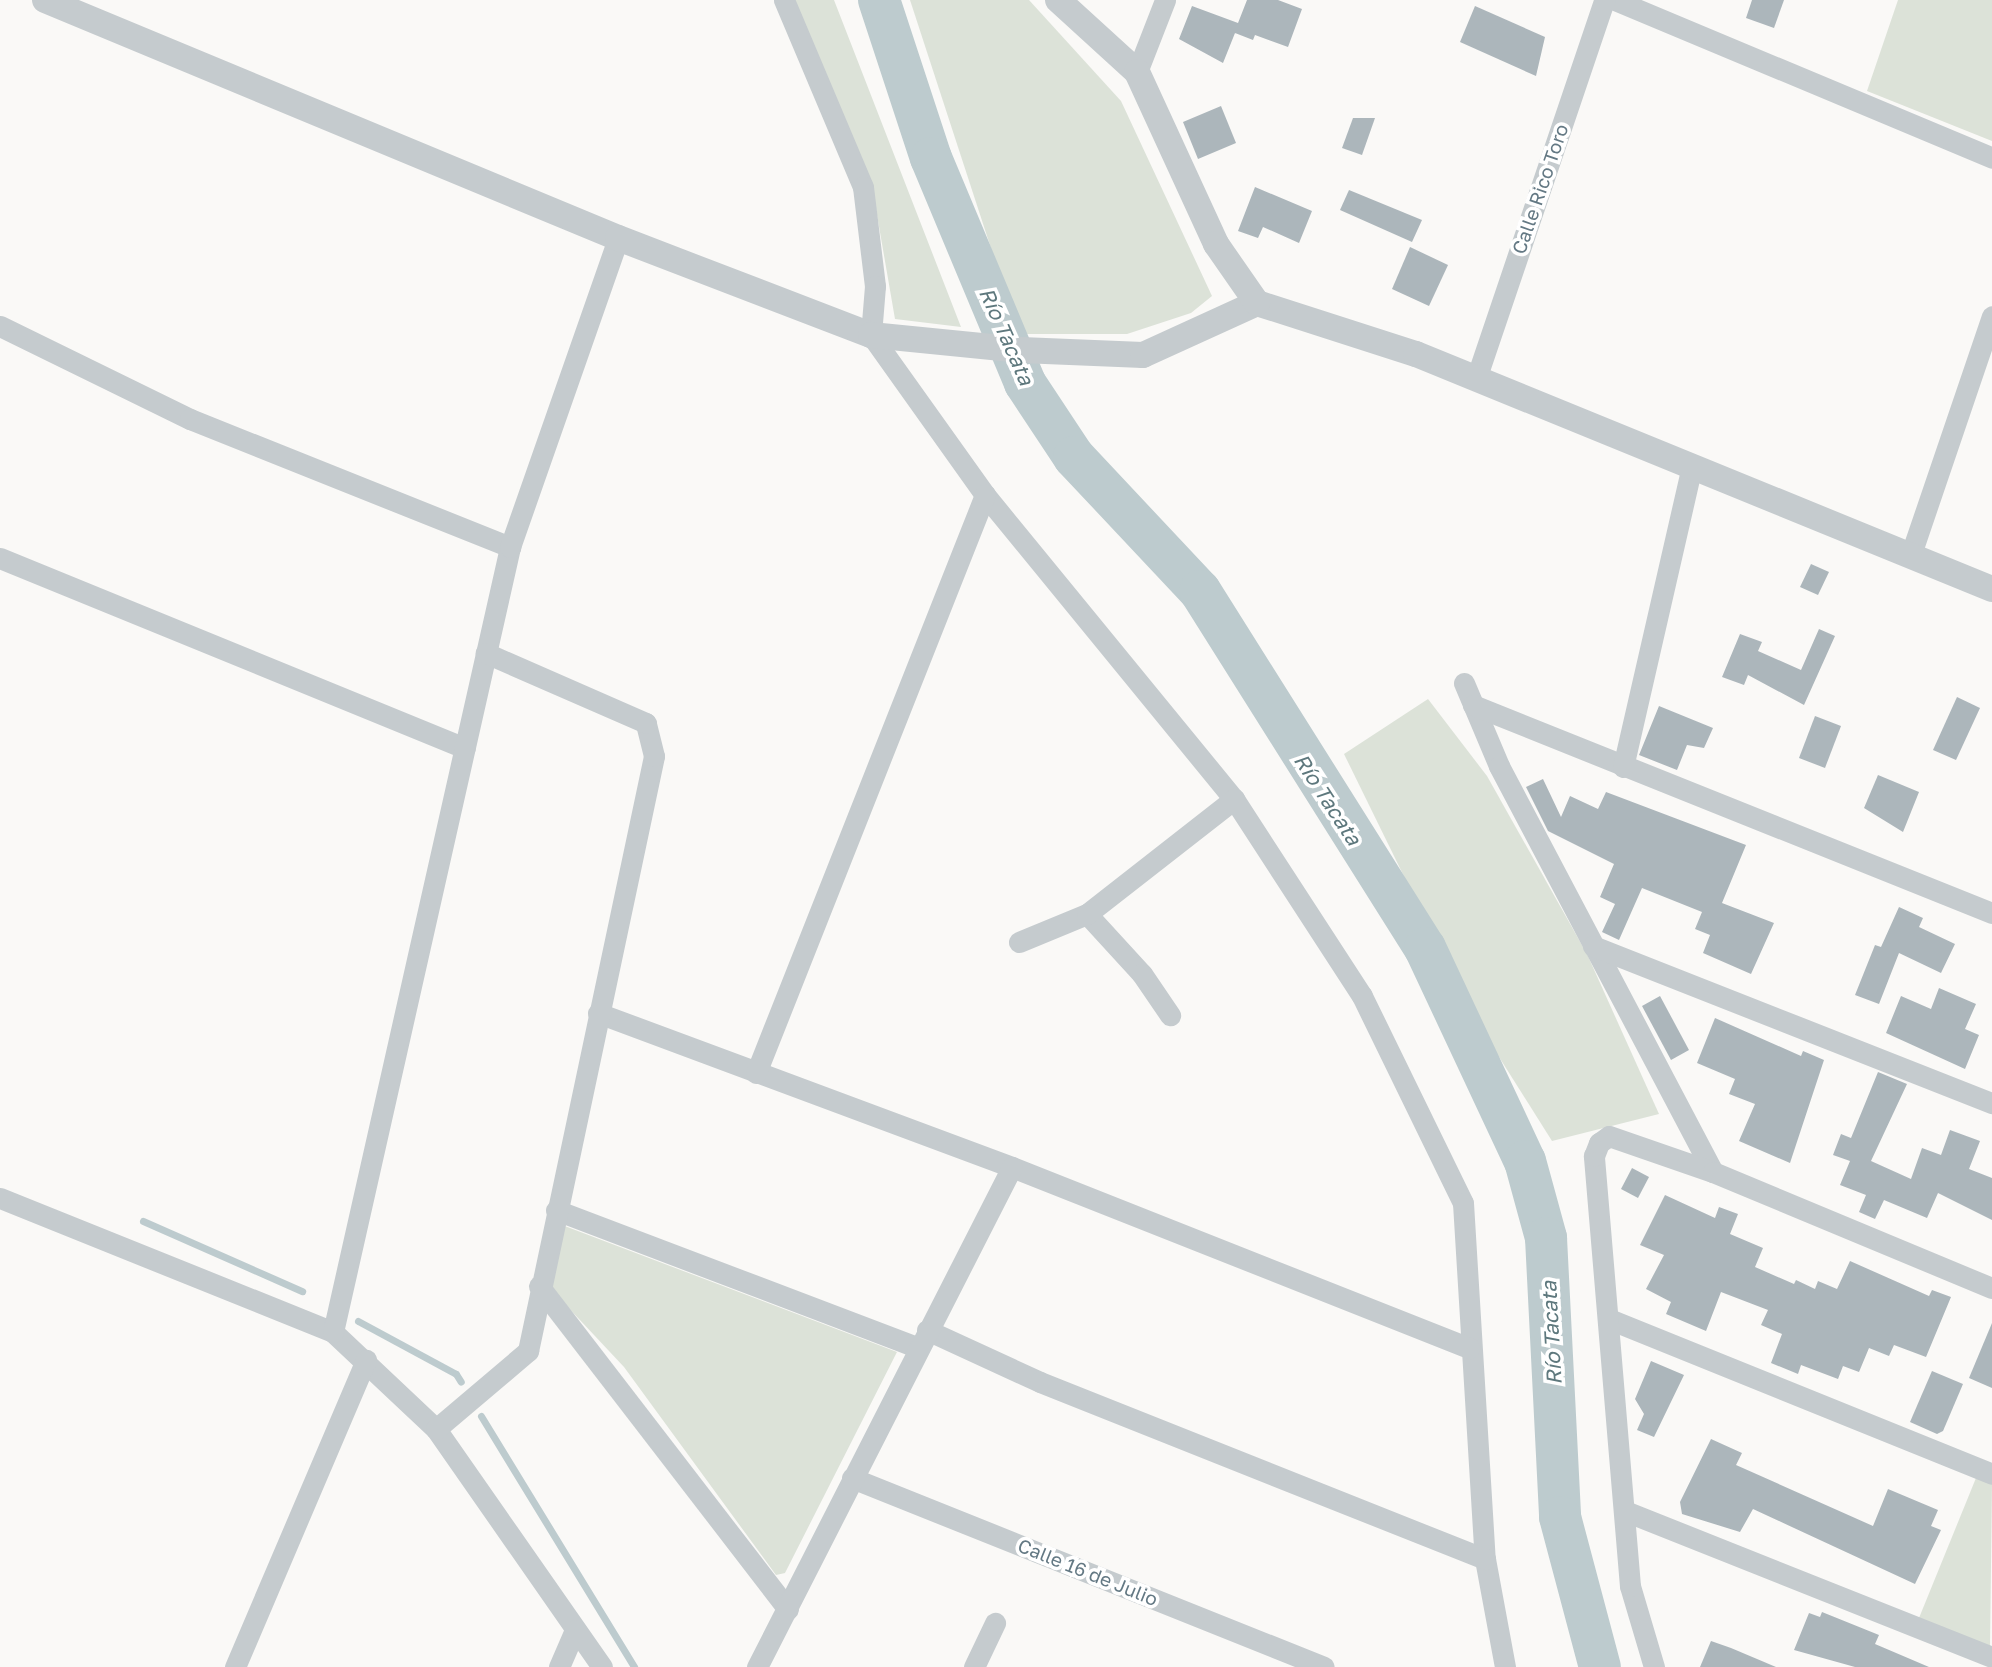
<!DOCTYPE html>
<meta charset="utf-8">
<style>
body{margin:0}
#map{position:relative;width:1992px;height:1667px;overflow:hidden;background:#faf9f7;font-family:"Golos Text",sans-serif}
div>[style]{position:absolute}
.green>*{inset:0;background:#dce2d8}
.stream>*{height:7px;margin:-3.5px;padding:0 3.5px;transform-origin:3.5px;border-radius:3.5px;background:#bdcbce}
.river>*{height:42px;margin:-21px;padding:0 21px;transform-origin:21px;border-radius:21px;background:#bdcbce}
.building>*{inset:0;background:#acb6bb}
.minor>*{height:21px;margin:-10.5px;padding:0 10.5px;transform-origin:10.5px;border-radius:10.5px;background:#c5cbce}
.tertiary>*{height:26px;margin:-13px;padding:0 13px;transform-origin:13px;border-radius:13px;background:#c5cbce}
span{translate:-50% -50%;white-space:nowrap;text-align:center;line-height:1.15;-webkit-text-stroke:7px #fff;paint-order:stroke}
.street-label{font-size:19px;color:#647984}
.water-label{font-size:21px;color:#5e787d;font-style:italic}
</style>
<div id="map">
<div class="green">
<i style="clip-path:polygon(793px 0,834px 0,961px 327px,895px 319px,872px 186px)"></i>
<i style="clip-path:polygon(910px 0,1029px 0,1121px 101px,1212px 296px,1191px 313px,1127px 334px,1019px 334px)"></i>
<i style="clip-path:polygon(1898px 0,1992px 0,1992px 141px,1867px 91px)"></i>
<i style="clip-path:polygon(1428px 699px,1487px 776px,1587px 954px,1659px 1114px,1552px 1141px,1470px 1011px,1344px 754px)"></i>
<i style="clip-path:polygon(562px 1225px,897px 1352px,785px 1573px,776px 1575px,624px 1367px,549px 1287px)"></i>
<i style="clip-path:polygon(1976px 1478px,1992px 1484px,1990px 1647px,1919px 1618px)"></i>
</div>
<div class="stream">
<i style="left:143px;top:1221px;width:174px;rotate:23.8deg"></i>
<i style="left:358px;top:1321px;width:111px;rotate:28.4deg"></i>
<i style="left:456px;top:1374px;width:9px;rotate:58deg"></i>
<i style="left:481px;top:1416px;width:294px;rotate:58.6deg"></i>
</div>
<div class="river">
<i style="left:879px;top:0;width:166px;rotate:71.8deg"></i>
<i style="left:931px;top:158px;width:244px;rotate:67.3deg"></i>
<i style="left:1025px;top:383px;width:89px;rotate:56.5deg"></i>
<i style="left:1074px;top:457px;width:184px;rotate:46.8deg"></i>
<i style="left:1200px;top:591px;width:422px;rotate:57.8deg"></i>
<i style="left:1425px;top:948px;width:235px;rotate:64.9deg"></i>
<i style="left:1525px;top:1161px;width:80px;rotate:74.7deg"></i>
<i style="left:1546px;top:1238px;width:279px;rotate:87.1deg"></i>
<i style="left:1560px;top:1517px;width:155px;rotate:75.1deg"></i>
</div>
<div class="building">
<i style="clip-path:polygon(1247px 0,1278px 0,1302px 9px,1288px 47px,1255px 35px,1253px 40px,1235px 33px,1237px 28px,1223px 63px,1179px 39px,1192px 6px,1238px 23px)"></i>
<i style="clip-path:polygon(1752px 0,1784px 0,1774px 28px,1746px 18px)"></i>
<i style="clip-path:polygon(1475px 6px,1545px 37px,1536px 76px,1460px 42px)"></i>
<i style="clip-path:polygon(1221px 106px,1236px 143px,1198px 159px,1183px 122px)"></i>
<i style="clip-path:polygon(1353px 118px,1375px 118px,1362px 155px,1342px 148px)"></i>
<i style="clip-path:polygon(1255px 187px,1312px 211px,1299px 243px,1263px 227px,1258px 238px,1238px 231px)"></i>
<i style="clip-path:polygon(1349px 190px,1422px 220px,1412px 242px,1340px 210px)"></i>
<i style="clip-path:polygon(1410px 247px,1448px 265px,1429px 306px,1392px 289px)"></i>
<i style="clip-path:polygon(1811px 564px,1829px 572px,1818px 595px,1800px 587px)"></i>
<i style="clip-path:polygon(1819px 629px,1835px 636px,1804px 705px,1748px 675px,1744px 685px,1722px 677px,1740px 634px,1762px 642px,1758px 651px,1801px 670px)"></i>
<i style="clip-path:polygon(1957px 697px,1980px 708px,1956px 760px,1933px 750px)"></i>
<i style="clip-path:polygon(1659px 706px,1713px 728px,1704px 748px,1687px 745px,1677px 770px,1639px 755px)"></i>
<i style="clip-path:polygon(1815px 716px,1841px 726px,1825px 768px,1799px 758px)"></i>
<i style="clip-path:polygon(1878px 775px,1919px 792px,1903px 832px,1864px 808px)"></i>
<i style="clip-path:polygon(1543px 779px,1561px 817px,1570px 796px,1598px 809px,1606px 792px,1746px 845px,1722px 903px,1774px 923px,1751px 974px,1703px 953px,1710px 935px,1695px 929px,1702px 912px,1642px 888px,1619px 940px,1602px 932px,1615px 904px,1600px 897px,1614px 864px,1548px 831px,1526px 787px)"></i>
<i style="clip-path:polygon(1899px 907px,1923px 918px,1919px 927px,1955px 944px,1941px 973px,1899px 953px,1879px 1004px,1855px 995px,1875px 945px,1881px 947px)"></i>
<i style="clip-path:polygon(1939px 988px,1976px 1004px,1965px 1029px,1979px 1035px,1965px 1069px,1886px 1033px,1901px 996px,1931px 1009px)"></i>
<i style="clip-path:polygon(1660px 996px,1689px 1050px,1671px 1060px,1642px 1006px)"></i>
<i style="clip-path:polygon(1715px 1018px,1801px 1056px,1803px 1051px,1824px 1060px,1790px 1163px,1739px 1141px,1755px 1104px,1729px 1094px,1735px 1079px,1697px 1063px)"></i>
<i style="clip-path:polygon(1878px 1072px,1907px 1084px,1871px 1161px,1911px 1179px,1922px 1148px,1941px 1155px,1950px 1130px,1980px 1141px,1969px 1169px,1992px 1178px,1992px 1220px,1938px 1193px,1927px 1218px,1884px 1200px,1875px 1219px,1859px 1212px,1866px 1195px,1840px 1185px,1850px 1161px,1833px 1155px,1841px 1134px,1851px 1138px)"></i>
<i style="clip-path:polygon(1632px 1168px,1649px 1177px,1638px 1198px,1621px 1189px)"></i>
<i style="clip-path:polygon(1665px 1195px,1715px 1218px,1719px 1207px,1738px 1214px,1730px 1234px,1763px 1248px,1755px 1267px,1794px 1284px,1796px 1280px,1815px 1289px,1818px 1281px,1837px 1289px,1850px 1261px,1929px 1296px,1932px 1290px,1951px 1297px,1926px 1357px,1894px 1345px,1889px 1356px,1869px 1348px,1859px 1372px,1843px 1366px,1838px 1379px,1801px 1365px,1798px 1374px,1771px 1363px,1782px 1334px,1761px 1325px,1768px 1310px,1721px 1292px,1706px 1331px,1666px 1314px,1671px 1302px,1646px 1289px,1664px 1255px,1640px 1245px)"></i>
<i style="clip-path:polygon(1992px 1323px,1992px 1388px,1969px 1378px)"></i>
<i style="clip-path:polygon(1651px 1361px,1684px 1375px,1654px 1437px,1637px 1430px,1644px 1414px,1635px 1399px)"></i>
<i style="clip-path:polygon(1932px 1371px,1963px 1384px,1943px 1431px,1937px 1434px,1910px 1422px)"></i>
<i style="clip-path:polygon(1711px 1439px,1742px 1453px,1736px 1465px,1873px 1526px,1888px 1489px,1938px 1510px,1931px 1526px,1941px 1530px,1915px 1584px,1753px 1509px,1740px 1532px,1682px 1514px,1680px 1502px)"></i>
<i style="clip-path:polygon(1822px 1612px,1879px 1635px,1875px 1644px,1929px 1667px,1855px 1667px,1794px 1650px,1809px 1613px,1820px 1617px)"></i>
<i style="clip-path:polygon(1711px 1641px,1731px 1648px,1776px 1667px,1700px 1667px)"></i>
</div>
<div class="minor">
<i style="left:784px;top:0;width:203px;rotate:67.1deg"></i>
<i style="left:863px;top:187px;width:100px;rotate:83.1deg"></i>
<i style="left:875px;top:286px;width:49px;rotate:94.7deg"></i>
<i style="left:871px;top:335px;width:196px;rotate:54.5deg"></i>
<i style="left:985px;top:495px;width:393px;rotate:50.7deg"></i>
<i style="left:1234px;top:799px;width:235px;rotate:57deg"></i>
<i style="left:1362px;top:996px;width:230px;rotate:64deg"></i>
<i style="left:1463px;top:1203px;width:357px;rotate:86.5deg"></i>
<i style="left:1485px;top:1559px;width:110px;rotate:79.5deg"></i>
<i style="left:1615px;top:0;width:409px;rotate:22.7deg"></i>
<i style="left:1137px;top:72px;width:77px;rotate:-68.7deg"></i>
<i style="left:0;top:326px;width:212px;rotate:26.1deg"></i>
<i style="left:190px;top:419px;width:345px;rotate:21.8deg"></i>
<i style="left:1476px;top:379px;width:400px;rotate:-71.3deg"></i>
<i style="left:1911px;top:554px;width:251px;rotate:-71.2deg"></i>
<i style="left:0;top:558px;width:502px;rotate:22.23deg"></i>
<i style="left:1464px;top:683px;width:90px;rotate:67.1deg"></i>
<i style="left:1499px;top:766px;width:459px;rotate:62.2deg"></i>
<i style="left:1473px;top:705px;width:559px;rotate:21.84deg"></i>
<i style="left:1623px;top:767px;width:306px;rotate:-77.1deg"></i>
<i style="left:1087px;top:914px;width:81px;rotate:47.5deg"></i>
<i style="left:1142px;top:974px;width:50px;rotate:55.7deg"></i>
<i style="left:1019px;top:942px;width:74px;rotate:-22.4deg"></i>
<i style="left:1087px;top:914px;width:187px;rotate:-38deg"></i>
<i style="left:1593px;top:946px;width:429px;rotate:21.5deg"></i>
<i style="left:598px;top:1013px;width:442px;rotate:20.4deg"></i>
<i style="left:1012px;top:1167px;width:492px;rotate:21.6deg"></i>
<i style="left:756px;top:1073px;width:622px;rotate:-68.39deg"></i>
<i style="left:0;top:1198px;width:359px;rotate:21.9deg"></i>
<i style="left:333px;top:1332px;width:141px;rotate:43.3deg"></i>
<i style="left:436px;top:1429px;width:290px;rotate:55.1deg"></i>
<i style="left:556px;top:1210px;width:386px;rotate:20.8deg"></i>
<i style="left:539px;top:1286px;width:408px;rotate:52.4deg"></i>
<i style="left:1609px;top:1319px;width:413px;rotate:22deg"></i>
<i style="left:927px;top:1330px;width:124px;rotate:24.7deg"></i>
<i style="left:1040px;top:1382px;width:479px;rotate:21.7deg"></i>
<i style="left:333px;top:1332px;width:805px;rotate:-77.29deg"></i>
<i style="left:510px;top:547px;width:327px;rotate:-70.7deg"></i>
<i style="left:436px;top:1429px;width:121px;rotate:-40.3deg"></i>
<i style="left:528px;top:1351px;width:608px;rotate:-78.04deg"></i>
<i style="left:654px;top:756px;width:34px;rotate:-104deg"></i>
<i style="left:646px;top:723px;width:175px;rotate:-156.4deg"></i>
<i style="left:852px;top:1478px;width:508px;rotate:21.82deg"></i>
<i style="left:1625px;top:1511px;width:395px;rotate:21.7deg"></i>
<i style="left:235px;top:1667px;width:334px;rotate:-66.9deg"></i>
<i style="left:559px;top:1667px;width:40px;rotate:-66.6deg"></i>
<i style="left:757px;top:1667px;width:561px;rotate:-62.98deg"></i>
<i style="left:974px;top:1667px;width:49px;rotate:-64.5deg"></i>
<i style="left:1654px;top:1667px;width:84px;rotate:-106.5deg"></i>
<i style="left:1630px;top:1586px;width:432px;rotate:-94.8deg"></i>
<i style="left:1594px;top:1156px;width:14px;rotate:-69deg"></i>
<i style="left:1599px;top:1143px;width:12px;rotate:-35deg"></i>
<i style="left:1609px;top:1136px;width:110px;rotate:19.1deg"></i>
<i style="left:1713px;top:1172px;width:302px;rotate:22.6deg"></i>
</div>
<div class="tertiary">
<i style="left:45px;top:0;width:620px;rotate:22.56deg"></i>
<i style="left:618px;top:238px;width:271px;rotate:21deg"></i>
<i style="left:871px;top:335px;width:151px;rotate:5.7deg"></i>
<i style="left:1021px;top:350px;width:122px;rotate:2.3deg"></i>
<i style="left:1143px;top:355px;width:125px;rotate:-24.5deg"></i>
<i style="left:1257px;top:303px;width:167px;rotate:17.8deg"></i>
<i style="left:1416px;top:354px;width:622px;rotate:22.19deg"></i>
<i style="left:1058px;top:0;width:107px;rotate:42.3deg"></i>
<i style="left:1137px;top:72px;width:189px;rotate:65.3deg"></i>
<i style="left:1216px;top:244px;width:72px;rotate:55.2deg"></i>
</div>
<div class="street-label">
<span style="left:1540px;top:189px;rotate:-71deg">Calle Rico Toro</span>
<span style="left:1088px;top:1572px;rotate:22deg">Calle 16 de Julio</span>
</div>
<div class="water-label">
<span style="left:1007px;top:336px;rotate:66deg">Río Tacata</span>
<span style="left:1328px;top:799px;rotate:57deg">Río Tacata</span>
<span style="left:1551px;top:1333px;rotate:-93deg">Río Tacata</span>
</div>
</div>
